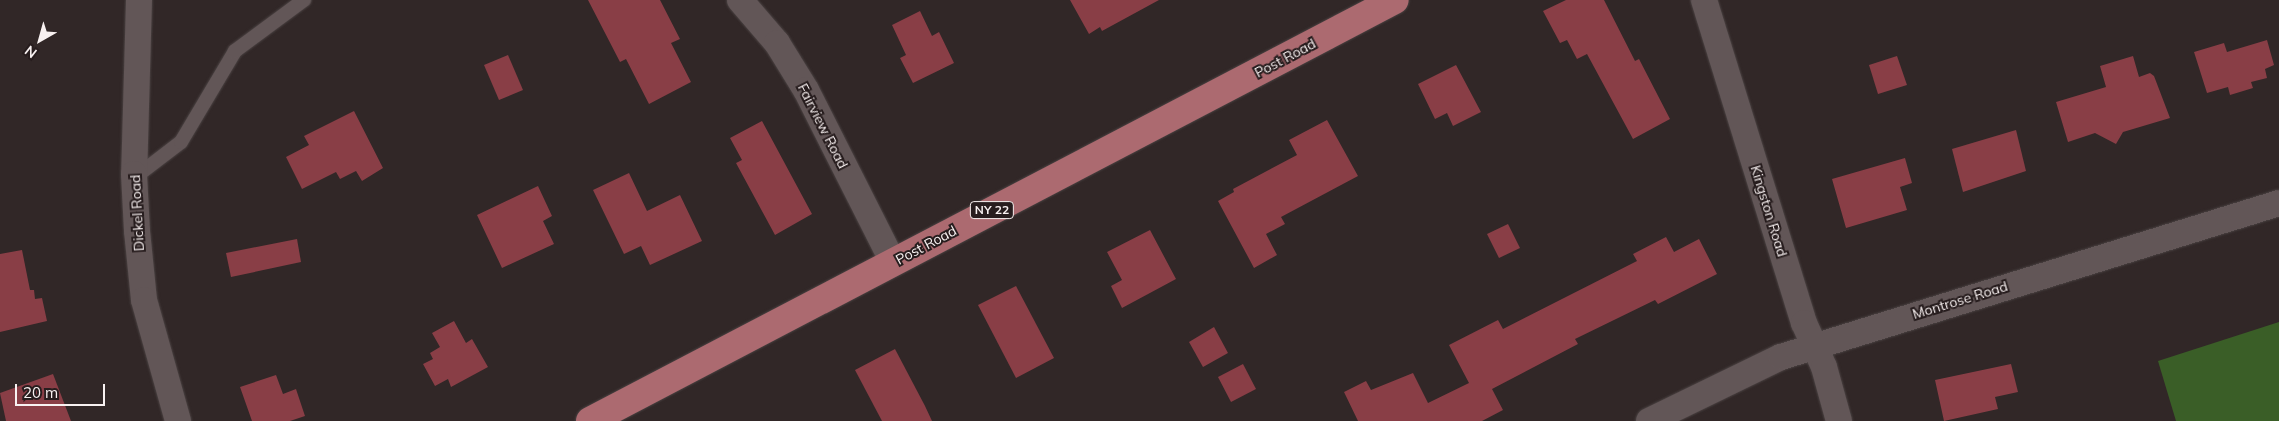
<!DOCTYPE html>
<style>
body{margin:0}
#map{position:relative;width:2279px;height:421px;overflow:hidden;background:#312727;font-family:Mulish,sans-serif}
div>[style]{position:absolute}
.green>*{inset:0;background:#3a5e27}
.building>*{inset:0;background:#893e46}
.roads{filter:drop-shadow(0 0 1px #4a4242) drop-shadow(0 0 1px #4a4242)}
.lane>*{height:14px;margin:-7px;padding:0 7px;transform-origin:7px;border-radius:7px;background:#625657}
.street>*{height:26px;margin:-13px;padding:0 13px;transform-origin:13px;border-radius:13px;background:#625657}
.primary>*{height:28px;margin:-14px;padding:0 14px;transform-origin:14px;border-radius:14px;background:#ac6a70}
span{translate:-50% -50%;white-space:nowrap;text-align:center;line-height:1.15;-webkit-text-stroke:4px #271d1e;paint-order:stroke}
.shield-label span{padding:1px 4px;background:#271d1e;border:1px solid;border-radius:4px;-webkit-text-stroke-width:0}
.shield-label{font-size:12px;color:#f8f1f1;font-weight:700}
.street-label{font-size:14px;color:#f8f1f1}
.north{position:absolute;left:15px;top:15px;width:50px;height:50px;-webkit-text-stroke:4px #271d1e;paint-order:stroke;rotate:218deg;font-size:14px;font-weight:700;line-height:20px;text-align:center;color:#f8f1f1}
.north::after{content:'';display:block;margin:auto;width:18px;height:22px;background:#f8f1f1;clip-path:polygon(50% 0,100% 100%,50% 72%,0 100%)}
.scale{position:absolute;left:15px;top:384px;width:90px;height:22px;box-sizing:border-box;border:2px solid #f8f1f1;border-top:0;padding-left:6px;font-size:15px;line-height:18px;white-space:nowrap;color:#f8f1f1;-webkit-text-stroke:4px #271d1e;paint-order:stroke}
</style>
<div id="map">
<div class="green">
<i style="clip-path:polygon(2279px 322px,2279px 421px,2176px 421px,2158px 361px)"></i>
</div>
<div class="building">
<i style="clip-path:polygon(588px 0,660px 0,680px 39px,671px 43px,691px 82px,649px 104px,626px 59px,620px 62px)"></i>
<i style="clip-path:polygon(1070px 0,1159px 0,1102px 31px,1100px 27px,1089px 34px)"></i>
<i style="clip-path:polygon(1566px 0,1604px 0,1635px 61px,1639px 59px,1670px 119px,1633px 139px,1587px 54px,1577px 59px,1567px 40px,1560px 43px,1543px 11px)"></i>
<i style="clip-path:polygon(920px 11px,932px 36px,939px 32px,954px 63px,913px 83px,900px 58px,906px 55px,892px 25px)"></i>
<i style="clip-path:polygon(2267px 40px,2274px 65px,2265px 69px,2267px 78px,2251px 82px,2253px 88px,2230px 95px,2228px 87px,2207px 93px,2194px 52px,2224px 43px,2227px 52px)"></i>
<i style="clip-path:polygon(508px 55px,523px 90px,499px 100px,484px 65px)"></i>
<i style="clip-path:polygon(1897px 56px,1907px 85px,1878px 94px,1869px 65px)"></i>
<i style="clip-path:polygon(2133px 56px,2139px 77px,2150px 73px,2154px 76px,2170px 118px,2123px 132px,2116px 144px,2095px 133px,2068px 142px,2056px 102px,2106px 87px,2100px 66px)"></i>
<i style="clip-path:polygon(1456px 65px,1481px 112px,1453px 126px,1447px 113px,1435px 119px,1418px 84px)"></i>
<i style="clip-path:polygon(354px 111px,383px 168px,362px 181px,356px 171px,340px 179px,336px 172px,302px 189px,286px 157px,309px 145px,304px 136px)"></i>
<i style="clip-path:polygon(1327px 120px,1358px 176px,1281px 217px,1285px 224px,1266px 234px,1277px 255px,1254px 268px,1218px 201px,1234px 192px,1233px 189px,1297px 155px,1289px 140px)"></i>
<i style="clip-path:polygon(762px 121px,812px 214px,775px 235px,736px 163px,742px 160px,730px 138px)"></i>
<i style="clip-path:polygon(2016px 130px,2026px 171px,1963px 192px,1952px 149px)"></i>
<i style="clip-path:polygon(1905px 158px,1912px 183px,1900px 187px,1907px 210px,1846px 228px,1832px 179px)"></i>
<i style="clip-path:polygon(629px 173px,647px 211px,680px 195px,702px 241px,650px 265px,641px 246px,624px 254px,593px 190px)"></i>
<i style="clip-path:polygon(538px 186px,552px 216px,543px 221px,554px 244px,502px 268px,477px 215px)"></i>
<i style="clip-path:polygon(1508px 224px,1520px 248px,1499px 258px,1487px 234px)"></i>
<i style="clip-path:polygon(1150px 230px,1176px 279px,1122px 308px,1111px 286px,1122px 280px,1107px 252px)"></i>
<i style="clip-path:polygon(1666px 237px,1674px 252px,1699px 239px,1717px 274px,1658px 304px,1655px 300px,1575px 339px,1578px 344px,1492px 389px,1503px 410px,1482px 421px,1358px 421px,1344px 392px,1366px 381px,1371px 390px,1413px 373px,1428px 403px,1469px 383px,1449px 345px,1498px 320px,1503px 329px,1637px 261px,1633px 254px)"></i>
<i style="clip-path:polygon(297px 239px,301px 262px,231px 277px,226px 253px)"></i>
<i style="clip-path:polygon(22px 250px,30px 290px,34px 290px,35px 299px,42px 298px,47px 321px,0 332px,0 254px)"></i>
<i style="clip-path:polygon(1016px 286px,1054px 358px,1016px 378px,978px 305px)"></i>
<i style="clip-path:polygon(454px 321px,466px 343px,472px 339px,488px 367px,451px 387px,448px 379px,435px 386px,423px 364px,433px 359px,430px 353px,440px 347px,432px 333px)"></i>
<i style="clip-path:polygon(1214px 327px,1228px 353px,1203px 367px,1189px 342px)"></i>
<i style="clip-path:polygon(895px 349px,925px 406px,932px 421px,882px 421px,855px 370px)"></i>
<i style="clip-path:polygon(1243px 364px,1256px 389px,1231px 402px,1218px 377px)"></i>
<i style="clip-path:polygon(2011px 364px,2018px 392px,1995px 397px,1998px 409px,1944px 421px,1935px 380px)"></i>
<i style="clip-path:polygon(53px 374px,71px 421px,6px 421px,0 393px)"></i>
<i style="clip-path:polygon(276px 375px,283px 394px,296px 389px,305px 416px,290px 421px,252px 421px,240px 387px)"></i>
</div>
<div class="roads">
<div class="lane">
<i style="left:134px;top:178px;width:59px;rotate:-37.5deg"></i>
<i style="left:181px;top:142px;width:106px;rotate:-59.3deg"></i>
<i style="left:235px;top:51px;width:86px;rotate:-36.5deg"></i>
</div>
<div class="street">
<i style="left:139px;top:0;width:174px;rotate:91.6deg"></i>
<i style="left:134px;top:174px;width:57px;rotate:87deg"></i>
<i style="left:137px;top:231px;width:69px;rotate:84.2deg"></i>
<i style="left:144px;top:300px;width:126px;rotate:74.3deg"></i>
<i style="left:740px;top:0;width:57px;rotate:49.3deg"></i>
<i style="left:777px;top:43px;width:55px;rotate:58.3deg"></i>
<i style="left:806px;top:90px;width:193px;rotate:63.2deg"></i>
<i style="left:1704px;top:0;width:338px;rotate:72.8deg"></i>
<i style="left:1804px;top:323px;width:48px;rotate:65.6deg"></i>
<i style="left:1824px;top:367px;width:56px;rotate:74.5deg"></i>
<i style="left:1649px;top:421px;width:147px;rotate:-25.9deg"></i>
<i style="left:1781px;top:357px;width:521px;rotate:-17.18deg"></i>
</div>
<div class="primary">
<i style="left:590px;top:421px;width:908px;rotate:-27.61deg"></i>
</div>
</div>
<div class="shield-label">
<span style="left:992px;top:210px">NY 22</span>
</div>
<div class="street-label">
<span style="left:1285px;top:58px;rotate:-28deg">Post Road</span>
<span style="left:823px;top:126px;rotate:63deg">Fairview Road</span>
<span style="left:1769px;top:211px;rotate:73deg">Kingston Road</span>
<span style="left:137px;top:213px;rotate:-93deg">Dickel Road</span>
<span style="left:926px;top:245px;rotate:-28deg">Post Road</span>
<span style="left:1960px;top:300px;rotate:-17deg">Montrose Road</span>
</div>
<div class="north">N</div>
<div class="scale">20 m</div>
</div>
